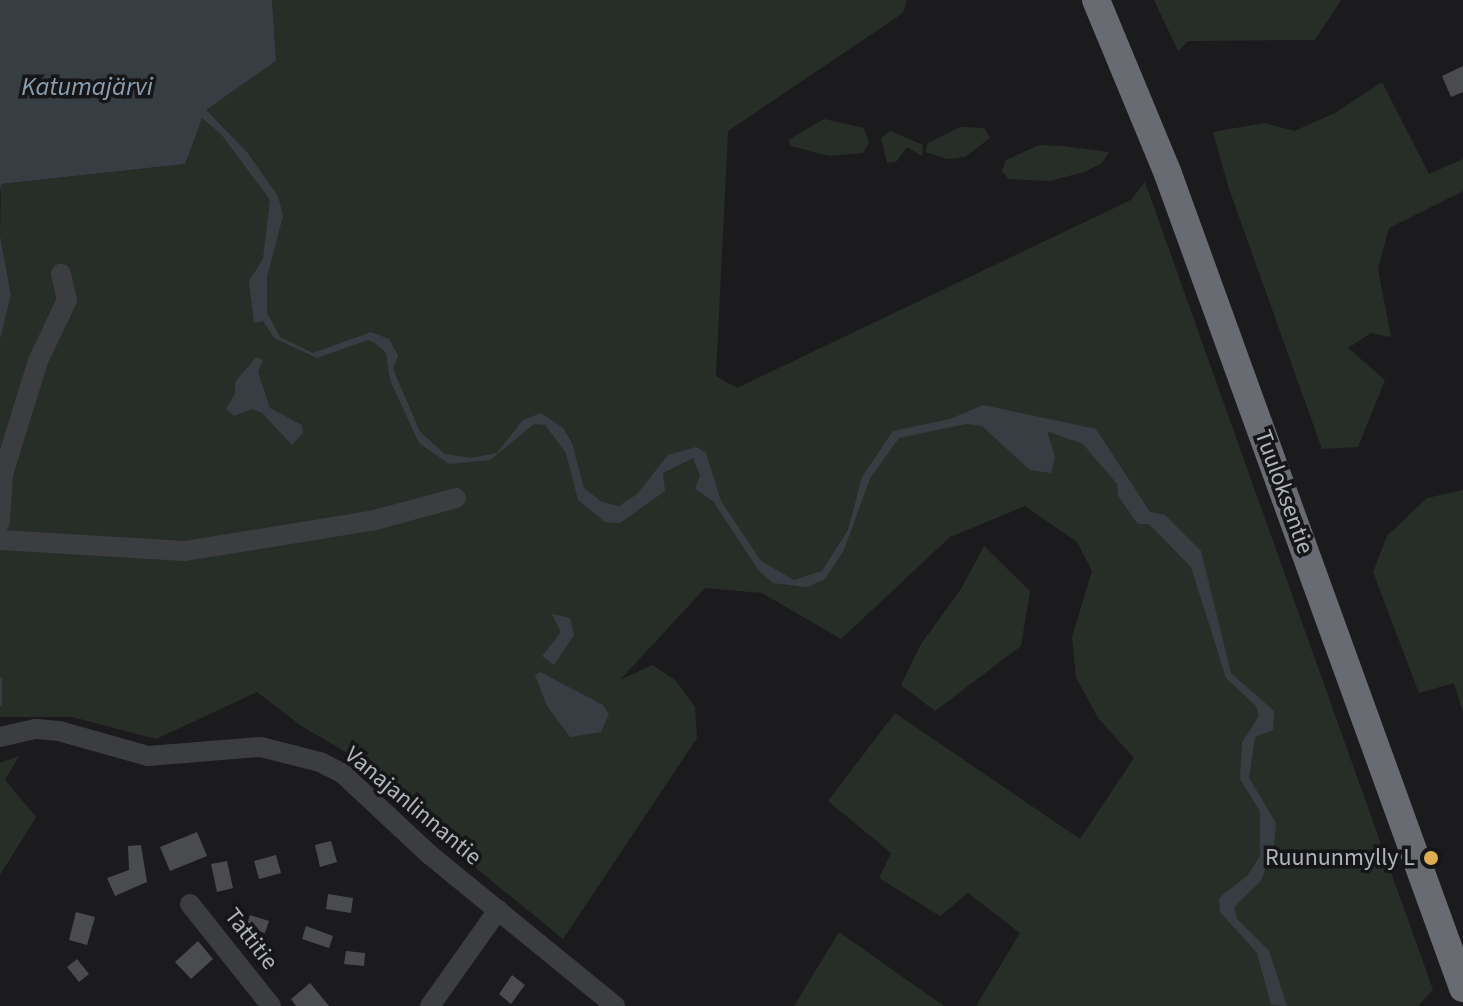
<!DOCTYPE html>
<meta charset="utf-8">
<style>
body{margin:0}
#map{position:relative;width:1463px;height:1006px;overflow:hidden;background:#1b1b1d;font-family:"Source Sans 3",sans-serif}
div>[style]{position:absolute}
.green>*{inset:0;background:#272e28}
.water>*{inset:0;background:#363e44}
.stream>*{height:4px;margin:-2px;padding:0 2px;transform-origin:2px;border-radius:2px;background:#363e44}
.building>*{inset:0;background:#4a4b4f}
.minor>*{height:20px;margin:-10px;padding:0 10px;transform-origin:10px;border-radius:10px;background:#3c3d41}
.highway>*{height:28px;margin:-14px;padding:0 14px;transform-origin:14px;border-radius:14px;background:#696b72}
.dots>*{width:22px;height:22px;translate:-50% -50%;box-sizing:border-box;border:4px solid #161618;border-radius:50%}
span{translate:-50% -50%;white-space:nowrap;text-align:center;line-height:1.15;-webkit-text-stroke:7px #161618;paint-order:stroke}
.street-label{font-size:24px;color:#afb3ba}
.poi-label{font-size:24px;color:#afb3ba}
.right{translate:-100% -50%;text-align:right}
.water-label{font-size:26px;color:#8b9fb1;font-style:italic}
</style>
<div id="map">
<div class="green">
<i style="clip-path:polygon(272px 0,907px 0,903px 13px,728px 131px,716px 376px,737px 388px,1131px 200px,1145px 182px,1433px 990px,1418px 1006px,976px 1006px,1020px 933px,968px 893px,940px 916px,879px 878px,891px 853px,828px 801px,895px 713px,1080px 839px,1134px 758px,1098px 718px,1076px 677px,1072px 637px,1092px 571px,1077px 542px,1025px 506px,950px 537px,841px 639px,762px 593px,705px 588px,620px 680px,652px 665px,675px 680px,695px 707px,697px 738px,563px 939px,476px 868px,354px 757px,300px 725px,257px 692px,156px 739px,72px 717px,0 717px,0 340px,11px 295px,0 235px,1px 184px,185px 164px,203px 112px,276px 61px)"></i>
<i style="clip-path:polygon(1154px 0,1341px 0,1315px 40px,1188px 41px,1178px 51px)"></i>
<i style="clip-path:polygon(1382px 82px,1429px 174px,1463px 159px,1463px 191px,1389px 228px,1378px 269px,1391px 337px,1371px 333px,1348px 348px,1385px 380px,1358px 447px,1322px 449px,1228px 186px,1213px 132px,1264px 123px,1294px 131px,1335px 113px)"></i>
<i style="clip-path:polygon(824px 119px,864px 128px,869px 143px,863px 153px,829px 156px,791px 146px,788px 140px)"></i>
<i style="clip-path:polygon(960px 127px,984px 128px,990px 138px,965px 157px,948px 159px,925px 152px,928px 143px)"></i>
<i style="clip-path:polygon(890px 131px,923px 145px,922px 156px,907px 147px,896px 162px,887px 163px,881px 138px)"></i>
<i style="clip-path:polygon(1039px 145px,1063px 146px,1109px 152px,1102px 163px,1084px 172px,1050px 181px,1008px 179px,1002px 171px,1006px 160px)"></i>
<i style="clip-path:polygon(1463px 490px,1463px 713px,1454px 683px,1419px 693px,1373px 572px,1387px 536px,1427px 498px)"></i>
<i style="clip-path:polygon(984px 546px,1030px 591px,1021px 646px,935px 711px,901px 685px,921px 644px,961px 589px)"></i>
<i style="clip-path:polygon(19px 756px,5px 780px,36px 817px,0 875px,0 763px)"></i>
<i style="clip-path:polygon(839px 932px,944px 1006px,794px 1006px)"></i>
</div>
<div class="water">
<i style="clip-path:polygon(0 0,272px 0,276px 61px,206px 110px,247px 152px,278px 196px,283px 216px,267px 277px,267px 313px,280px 337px,313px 353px,371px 332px,389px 339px,398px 356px,393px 369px,420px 432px,445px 454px,472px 458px,497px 453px,523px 420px,541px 413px,563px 428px,572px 443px,584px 488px,602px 502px,619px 506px,637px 494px,668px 455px,696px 447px,706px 453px,721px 501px,761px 561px,794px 580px,822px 571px,848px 530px,862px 477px,893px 431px,950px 419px,983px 405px,1096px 429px,1150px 512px,1165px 515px,1201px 551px,1231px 673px,1274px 711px,1273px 730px,1255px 737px,1249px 778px,1276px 823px,1274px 844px,1261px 881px,1234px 907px,1237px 919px,1269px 951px,1287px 1006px,1271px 1005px,1257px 953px,1220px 912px,1219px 898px,1248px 875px,1260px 856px,1260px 811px,1240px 779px,1242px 742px,1259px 716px,1256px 706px,1226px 678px,1191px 567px,1149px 524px,1138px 524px,1118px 496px,1117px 484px,1083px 444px,1047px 431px,1055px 457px,1051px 473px,1030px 470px,982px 426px,966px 424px,899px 438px,870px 478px,844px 550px,825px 579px,807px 587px,773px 583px,759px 571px,713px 501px,695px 489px,700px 475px,693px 458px,663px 473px,665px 491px,620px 523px,605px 522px,578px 500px,566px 453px,545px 425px,534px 424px,490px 460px,449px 464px,419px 443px,390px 380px,386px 353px,375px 343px,368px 340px,317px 358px,274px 338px,263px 321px,254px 323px,249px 281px,263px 259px,270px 200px,221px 134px,202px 118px,185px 164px,1px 184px,0 194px)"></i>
<i style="clip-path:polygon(0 235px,11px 295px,0 340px)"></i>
<i style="clip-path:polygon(256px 357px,263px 360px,258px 372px,270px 408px,302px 425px,303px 433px,292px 445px,262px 413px,252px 409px,234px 416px,226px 409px,235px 394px,235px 382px)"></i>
<i style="clip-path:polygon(552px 614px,570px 618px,574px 635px,554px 665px,542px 656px,561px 632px)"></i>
<i style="clip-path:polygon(540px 672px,603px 705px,609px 714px,601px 732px,570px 737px,547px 706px,535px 675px)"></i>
</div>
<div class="stream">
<i style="left:0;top:679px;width:25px;rotate:90deg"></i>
</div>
<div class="building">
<i style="clip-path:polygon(1463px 66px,1463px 92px,1451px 97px,1442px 76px)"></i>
<i style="clip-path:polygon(197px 832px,207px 856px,170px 871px,160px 847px)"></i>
<i style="clip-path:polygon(331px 841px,337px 862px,320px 867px,315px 845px)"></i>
<i style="clip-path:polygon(141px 845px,147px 882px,115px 896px,107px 878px,129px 870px,128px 846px)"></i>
<i style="clip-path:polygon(276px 855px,281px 873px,259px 879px,254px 861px)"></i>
<i style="clip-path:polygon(227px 861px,233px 888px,217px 892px,211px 864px)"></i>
<i style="clip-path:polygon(328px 894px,353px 898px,351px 913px,326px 909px)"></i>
<i style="clip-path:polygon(76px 912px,95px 917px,87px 945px,69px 940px)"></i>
<i style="clip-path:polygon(250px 915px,269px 921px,265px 933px,246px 928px)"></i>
<i style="clip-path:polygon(306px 926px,333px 936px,329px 948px,302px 939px)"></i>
<i style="clip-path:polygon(198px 941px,213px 959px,191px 979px,175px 962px)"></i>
<i style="clip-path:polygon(346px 951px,365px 953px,364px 966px,344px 964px)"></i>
<i style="clip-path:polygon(77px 959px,89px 974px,79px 982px,67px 967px)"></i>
<i style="clip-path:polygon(512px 975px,525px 985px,511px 1004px,499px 994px)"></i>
<i style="clip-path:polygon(310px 983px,329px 1006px,296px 1006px,291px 999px)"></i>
</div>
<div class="minor">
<i style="left:0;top:522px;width:48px;rotate:-86.4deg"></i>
<i style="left:3px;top:474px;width:118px;rotate:-72.8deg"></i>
<i style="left:38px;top:361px;width:68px;rotate:-64.6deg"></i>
<i style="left:67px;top:300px;width:27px;rotate:-103deg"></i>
<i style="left:0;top:540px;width:185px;rotate:3.4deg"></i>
<i style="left:185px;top:551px;width:188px;rotate:-9.2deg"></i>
<i style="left:371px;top:521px;width:88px;rotate:-15.1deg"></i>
<i style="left:0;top:737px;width:37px;rotate:-13deg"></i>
<i style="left:36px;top:729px;width:23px;rotate:5deg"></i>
<i style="left:59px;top:731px;width:92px;rotate:15.7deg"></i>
<i style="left:148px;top:756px;width:113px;rotate:-4.6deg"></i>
<i style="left:261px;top:747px;width:61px;rotate:14.3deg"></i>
<i style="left:320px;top:762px;width:25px;rotate:27deg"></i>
<i style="left:342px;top:773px;width:120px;rotate:43deg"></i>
<i style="left:430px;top:855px;width:239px;rotate:39.2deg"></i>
<i style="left:190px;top:904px;width:130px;rotate:51.5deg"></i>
<i style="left:430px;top:1006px;width:118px;rotate:-54.7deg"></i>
</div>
<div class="highway">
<i style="left:1096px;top:0;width:188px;rotate:67.5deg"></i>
<i style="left:1168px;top:174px;width:866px;rotate:70.08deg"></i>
</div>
<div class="dots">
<i style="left:1431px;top:858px;background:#ddad52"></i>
</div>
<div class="street-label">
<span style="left:1284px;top:492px;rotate:70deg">Tuuloksentie</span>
<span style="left:413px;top:806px;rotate:40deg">Vanajanlinnantie</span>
<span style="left:251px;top:939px;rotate:52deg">Tattitie</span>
</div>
<div class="poi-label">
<span class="right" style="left:1415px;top:858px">Ruununmylly L</span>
</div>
<div class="water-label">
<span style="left:87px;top:87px">Katumajärvi</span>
</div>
</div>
